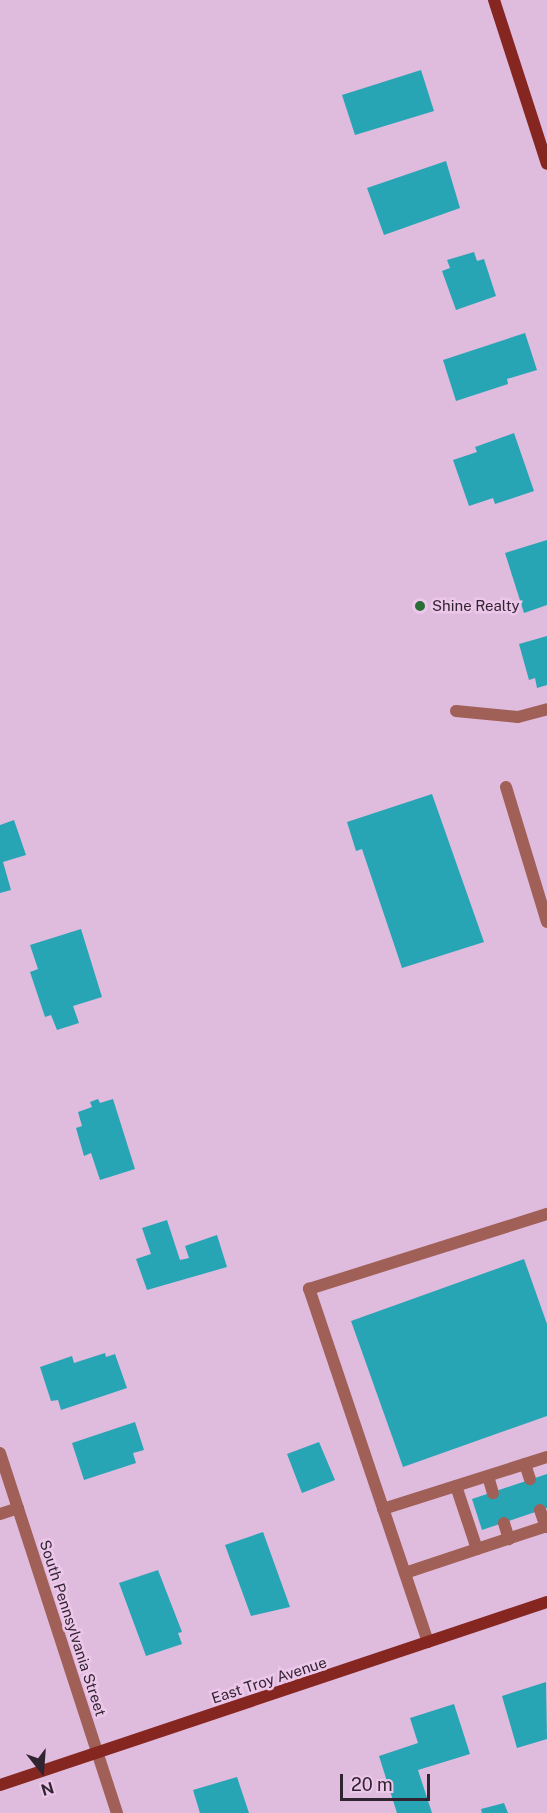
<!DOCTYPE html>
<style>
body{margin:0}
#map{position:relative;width:547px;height:1813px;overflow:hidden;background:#dfbbdd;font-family:"Public Sans",sans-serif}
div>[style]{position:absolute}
.building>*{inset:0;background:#28a5b5}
.lane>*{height:12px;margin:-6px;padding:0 6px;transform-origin:6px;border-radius:6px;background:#a06057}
.street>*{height:12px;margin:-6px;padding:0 6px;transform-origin:6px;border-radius:6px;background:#a06057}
.secondary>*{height:12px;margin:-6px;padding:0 6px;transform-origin:6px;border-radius:6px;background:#852620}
.dots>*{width:16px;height:16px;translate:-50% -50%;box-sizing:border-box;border:3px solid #ecc7ea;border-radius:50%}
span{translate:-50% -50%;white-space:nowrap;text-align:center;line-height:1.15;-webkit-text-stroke:5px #ecc7ea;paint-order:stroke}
.poi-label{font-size:15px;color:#312431}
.left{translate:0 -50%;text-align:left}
.street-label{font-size:15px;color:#312431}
.north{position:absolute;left:12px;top:1741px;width:60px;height:60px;-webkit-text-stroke:4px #ecc7ea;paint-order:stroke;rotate:163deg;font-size:16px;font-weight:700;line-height:24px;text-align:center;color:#312431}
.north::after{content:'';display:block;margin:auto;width:21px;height:27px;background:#312431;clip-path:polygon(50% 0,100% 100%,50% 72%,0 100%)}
.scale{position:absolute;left:340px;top:1774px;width:90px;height:27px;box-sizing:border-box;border:3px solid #312431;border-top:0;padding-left:8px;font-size:18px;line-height:21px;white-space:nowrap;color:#312431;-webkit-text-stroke:4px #ecc7ea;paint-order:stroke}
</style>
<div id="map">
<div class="building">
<i style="clip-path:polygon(421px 70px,434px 111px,355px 135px,342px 95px)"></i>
<i style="clip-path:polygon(446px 161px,460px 208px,384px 235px,367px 188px)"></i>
<i style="clip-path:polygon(474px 252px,477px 261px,484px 259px,496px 296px,456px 310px,442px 271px,450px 268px,447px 260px)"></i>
<i style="clip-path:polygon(525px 333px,537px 370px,507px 379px,508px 384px,456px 401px,443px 360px)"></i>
<i style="clip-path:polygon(514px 433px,534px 491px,495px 504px,493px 498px,469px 506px,453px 460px,477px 452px,475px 447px)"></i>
<i style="clip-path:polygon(547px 540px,547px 605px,524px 613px,505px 553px)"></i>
<i style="clip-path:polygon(547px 636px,547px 685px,537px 688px,535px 678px,529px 680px,519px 644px)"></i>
<i style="clip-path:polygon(432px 794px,484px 942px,402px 968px,362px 849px,356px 851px,347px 822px)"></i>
<i style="clip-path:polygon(14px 820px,26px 855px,3px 862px,11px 890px,0 893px,0 825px)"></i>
<i style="clip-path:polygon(81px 929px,102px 997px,73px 1006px,79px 1023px,57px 1030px,51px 1015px,45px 1017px,30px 972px,38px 969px,30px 945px)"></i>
<i style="clip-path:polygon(98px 1099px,100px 1103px,113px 1099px,135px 1169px,100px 1180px,91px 1153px,84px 1156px,76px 1128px,82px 1126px,78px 1112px,92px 1107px,90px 1102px)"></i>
<i style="clip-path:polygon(167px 1220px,180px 1260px,189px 1258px,185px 1246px,217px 1235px,227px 1267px,147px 1290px,136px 1259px,151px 1254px,142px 1228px)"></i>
<i style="clip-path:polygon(524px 1259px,547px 1324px,547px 1416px,403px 1467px,351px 1321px)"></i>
<i style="clip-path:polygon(105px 1353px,106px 1357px,115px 1354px,127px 1388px,61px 1410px,58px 1400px,51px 1401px,40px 1367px,72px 1356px,74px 1363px)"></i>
<i style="clip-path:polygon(135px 1422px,144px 1450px,133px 1453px,136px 1463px,84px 1480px,72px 1443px)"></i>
<i style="clip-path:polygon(319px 1442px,335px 1480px,302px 1493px,287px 1454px)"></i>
<i style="clip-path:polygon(547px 1474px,547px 1508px,482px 1530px,472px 1499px)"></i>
<i style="clip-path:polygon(263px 1532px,290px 1607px,251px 1616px,225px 1545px)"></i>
<i style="clip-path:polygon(158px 1570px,182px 1632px,178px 1633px,182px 1644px,146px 1656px,119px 1583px)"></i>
<i style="clip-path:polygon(546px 1682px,547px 1739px,517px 1748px,502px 1696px)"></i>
<i style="clip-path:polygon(454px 1704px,470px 1754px,418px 1770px,432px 1813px,397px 1813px,379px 1756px,418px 1743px,410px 1718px)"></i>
<i style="clip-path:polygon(237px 1777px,249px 1813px,200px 1813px,193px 1790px)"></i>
<i style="clip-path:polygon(504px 1803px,508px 1813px,482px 1813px,481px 1809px)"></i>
</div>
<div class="lane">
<i style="left:456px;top:711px;width:62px;rotate:5.5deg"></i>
<i style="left:518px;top:717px;width:30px;rotate:-15deg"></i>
<i style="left:506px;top:787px;width:141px;rotate:73.1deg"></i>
<i style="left:525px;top:1464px;width:16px;rotate:72deg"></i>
<i style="left:488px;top:1476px;width:18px;rotate:74deg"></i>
<i style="left:456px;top:1486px;width:66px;rotate:71.6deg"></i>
<i style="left:477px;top:1549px;width:74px;rotate:-18.2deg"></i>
<i style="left:383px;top:1509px;width:172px;rotate:-17.6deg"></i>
<i style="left:540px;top:1510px;width:18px;rotate:71deg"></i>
<i style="left:504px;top:1523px;width:17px;rotate:73deg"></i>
<i style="left:405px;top:1573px;width:76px;rotate:-18.4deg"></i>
<i style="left:428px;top:1642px;width:373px;rotate:-108.6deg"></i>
<i style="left:309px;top:1289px;width:250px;rotate:-17.5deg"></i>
</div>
<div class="street">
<i style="left:0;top:1453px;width:379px;rotate:72deg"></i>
<i style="left:0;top:1514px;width:19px;rotate:-18deg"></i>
</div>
<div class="secondary">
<i style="left:494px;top:0;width:172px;rotate:72.1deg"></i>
<i style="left:0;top:1785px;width:577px;rotate:-18.5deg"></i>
</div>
<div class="dots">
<i style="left:420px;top:606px;background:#296d37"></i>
</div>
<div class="poi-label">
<span class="left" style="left:432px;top:606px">Shine Realty</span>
</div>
<div class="street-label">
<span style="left:73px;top:1628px;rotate:72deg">South Pennsylvania Street</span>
<span style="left:269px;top:1680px;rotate:-18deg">East Troy Avenue</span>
</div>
<div class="north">N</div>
<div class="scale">20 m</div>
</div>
